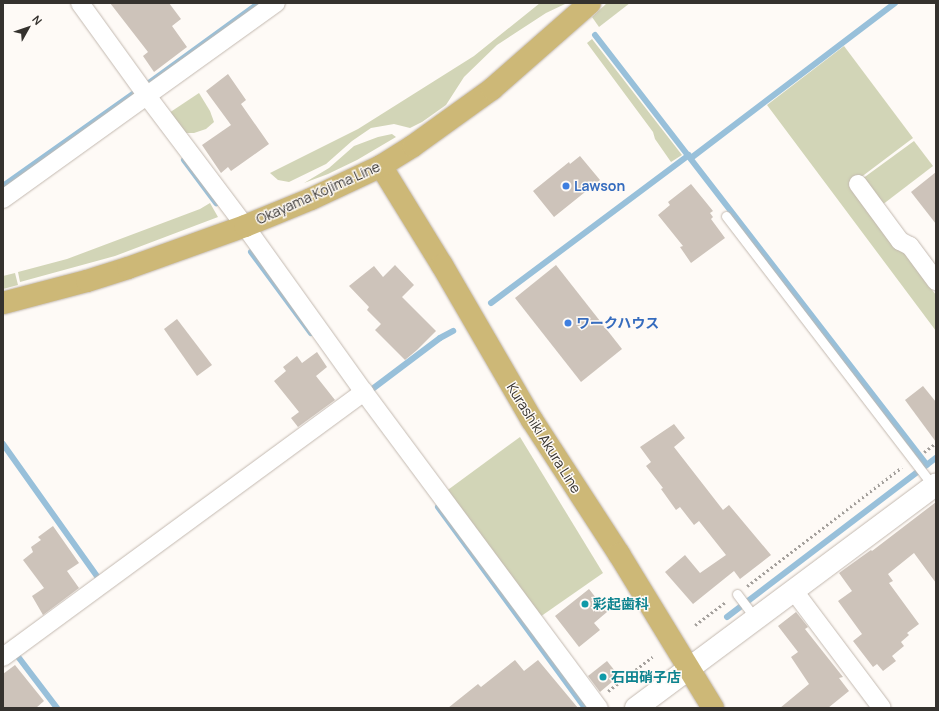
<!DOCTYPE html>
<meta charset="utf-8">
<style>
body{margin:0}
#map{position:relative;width:939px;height:711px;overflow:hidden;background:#fefaf6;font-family:Manrope,"Noto Sans JP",sans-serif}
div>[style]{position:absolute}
.green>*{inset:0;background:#d2d5b7}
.stream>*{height:6px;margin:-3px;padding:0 3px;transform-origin:3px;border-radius:3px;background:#98c0da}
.building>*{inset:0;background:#cdc3ba}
.path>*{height:2.5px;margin-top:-1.25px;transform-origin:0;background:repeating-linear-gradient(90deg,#a4a09c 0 2px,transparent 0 5px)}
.roads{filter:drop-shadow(0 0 1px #c3b9b0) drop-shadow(0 0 1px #c3b9b0)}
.lane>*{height:9px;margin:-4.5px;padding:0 4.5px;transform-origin:4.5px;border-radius:4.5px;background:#fff}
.street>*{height:18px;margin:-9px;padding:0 9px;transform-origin:9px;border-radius:9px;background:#fff}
.secondary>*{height:22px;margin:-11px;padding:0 11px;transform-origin:11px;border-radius:11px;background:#fff}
.primary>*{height:22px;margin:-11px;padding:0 11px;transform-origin:11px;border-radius:11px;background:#cdb877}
.dots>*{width:11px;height:11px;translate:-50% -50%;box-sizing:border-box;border:2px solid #fefaf6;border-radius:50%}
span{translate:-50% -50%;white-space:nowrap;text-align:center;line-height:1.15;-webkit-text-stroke:3px #fefaf6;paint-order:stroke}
.shop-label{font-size:14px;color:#366cbe;font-weight:700}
.left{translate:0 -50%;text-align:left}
.street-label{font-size:14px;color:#35322e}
.culture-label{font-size:14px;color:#0d838f;font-weight:700}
.frame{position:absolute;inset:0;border:4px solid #35322e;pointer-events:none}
.north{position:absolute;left:8px;top:8px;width:40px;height:40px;-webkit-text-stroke:3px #fefaf6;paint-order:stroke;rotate:50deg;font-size:11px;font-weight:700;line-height:16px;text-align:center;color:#35322e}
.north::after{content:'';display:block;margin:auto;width:14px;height:18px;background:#35322e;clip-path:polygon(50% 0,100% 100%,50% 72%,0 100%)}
</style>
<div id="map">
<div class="green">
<i style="clip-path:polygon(540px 3px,565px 4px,546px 13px,497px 45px,464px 77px,446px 105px,422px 122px,410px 128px,394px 124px,371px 128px,352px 141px,326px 164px,289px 182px,278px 180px,270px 173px,358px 129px,474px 56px)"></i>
<i style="clip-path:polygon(607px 3px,630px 3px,599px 27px,592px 17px)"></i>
<i style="clip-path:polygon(592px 39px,682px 155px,671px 162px,655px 139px,653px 132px,587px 43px)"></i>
<i style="clip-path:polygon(844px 46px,913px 138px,852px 184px,936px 295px,936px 331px,767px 105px)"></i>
<i style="clip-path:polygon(199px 93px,210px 111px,214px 122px,206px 129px,194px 133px,185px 133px,169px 113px)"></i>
<i style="clip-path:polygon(392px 134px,396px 137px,357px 160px,328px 174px,304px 183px,329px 168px,354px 146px,378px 137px)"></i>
<i style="clip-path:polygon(914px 141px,933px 166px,882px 205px,862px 179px)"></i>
<i style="clip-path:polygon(210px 203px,218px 217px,115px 256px,20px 282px,18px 272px,67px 259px,200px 209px)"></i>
<i style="clip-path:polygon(15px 273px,18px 285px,3px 289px,3px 276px)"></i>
<i style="clip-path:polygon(520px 437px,603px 573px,537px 619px,445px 492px)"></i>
</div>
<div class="stream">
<i style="left:595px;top:35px;width:543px;rotate:52.33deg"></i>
<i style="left:149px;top:83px;width:136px;rotate:-36deg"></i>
<i style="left:691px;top:158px;width:256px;rotate:-37.2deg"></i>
<i style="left:184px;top:160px;width:54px;rotate:53.3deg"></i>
<i style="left:3px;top:186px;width:164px;rotate:-35.3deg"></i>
<i style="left:251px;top:252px;width:101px;rotate:53.5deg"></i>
<i style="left:491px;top:303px;width:247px;rotate:-36.8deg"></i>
<i style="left:371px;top:390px;width:86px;rotate:-37deg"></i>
<i style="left:440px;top:338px;width:15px;rotate:-28deg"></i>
<i style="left:3px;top:444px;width:166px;rotate:54.6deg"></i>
<i style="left:438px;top:507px;width:249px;rotate:53.8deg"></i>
<i style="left:727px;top:617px;width:263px;rotate:-37.3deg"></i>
<i style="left:16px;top:654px;width:68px;rotate:52.8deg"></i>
</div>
<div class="building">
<i style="clip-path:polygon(110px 3px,169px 3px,181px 19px,172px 26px,187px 47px,154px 72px,143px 56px,148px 52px)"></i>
<i style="clip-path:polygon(228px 74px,246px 100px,241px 104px,269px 144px,231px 171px,228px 167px,221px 173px,202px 145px,231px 125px,206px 91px)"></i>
<i style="clip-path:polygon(580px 156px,600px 180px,554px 217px,533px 191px,569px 162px,570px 164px)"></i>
<i style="clip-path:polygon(936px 172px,936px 224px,911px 192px)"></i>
<i style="clip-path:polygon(691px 184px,713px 211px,710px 213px,713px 217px,711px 219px,725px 238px,691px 263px,680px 247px,683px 246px,658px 215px,670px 205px,668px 202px)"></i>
<i style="clip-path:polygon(395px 265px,414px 285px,402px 297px,436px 331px,417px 350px,405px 360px,375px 330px,381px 324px,367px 310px,369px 307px,349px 286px,374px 266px,383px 277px)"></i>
<i style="clip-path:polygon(556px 265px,622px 349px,581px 382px,515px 298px)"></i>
<i style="clip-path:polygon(177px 319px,212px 365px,197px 376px,164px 329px)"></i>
<i style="clip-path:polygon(317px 352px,327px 367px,316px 376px,335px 400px,298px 427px,291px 418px,299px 412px,274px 381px,286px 371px,283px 367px,297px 356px,302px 363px)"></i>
<i style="clip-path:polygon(923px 386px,936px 402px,936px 442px,905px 400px)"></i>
<i style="clip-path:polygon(674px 424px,685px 438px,674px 447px,723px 510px,729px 505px,771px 555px,740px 579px,734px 571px,693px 604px,665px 572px,685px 555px,700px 573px,726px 555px,699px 521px,694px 525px,680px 507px,676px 510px,661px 489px,663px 488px,646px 466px,651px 462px,640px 447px)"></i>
<i style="clip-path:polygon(936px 502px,936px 583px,914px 553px,888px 574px,893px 581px,889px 583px,919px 624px,907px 633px,909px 635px,901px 642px,904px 646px,892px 656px,896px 661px,883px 671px,877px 664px,873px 667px,853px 641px,862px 634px,838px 601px,852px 591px,839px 573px,871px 550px,872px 551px)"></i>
<i style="clip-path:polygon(53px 526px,79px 563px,67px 571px,79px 588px,43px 615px,32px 596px,44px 588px,23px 560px,33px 552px,31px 547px,41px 540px,38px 537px)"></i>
<i style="clip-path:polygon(589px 589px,607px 612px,594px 623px,600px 630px,579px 647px,555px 616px)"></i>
<i style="clip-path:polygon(796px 612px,808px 627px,805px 629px,843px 677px,839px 678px,849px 691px,828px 708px,780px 708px,809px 684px,791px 657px,798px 652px,778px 626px)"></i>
<i style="clip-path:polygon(515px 660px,524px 671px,538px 660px,578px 708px,448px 708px,478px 684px,481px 687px)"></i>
<i style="clip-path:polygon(607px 661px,619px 676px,600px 692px,588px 676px)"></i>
<i style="clip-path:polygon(15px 665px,44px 701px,36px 708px,3px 708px,3px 674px)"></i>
</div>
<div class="path">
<i style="left:924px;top:452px;width:15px;rotate:-37deg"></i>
<i style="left:747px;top:586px;width:195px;rotate:-37.5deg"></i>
<i style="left:695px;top:625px;width:38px;rotate:-37deg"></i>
<i style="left:608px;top:691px;width:56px;rotate:-37.7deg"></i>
</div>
<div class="roads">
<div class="lane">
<i style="left:726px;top:216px;width:340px;rotate:52.5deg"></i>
<i style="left:737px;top:594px;width:31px;rotate:53deg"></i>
</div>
<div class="street">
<i style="left:80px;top:3px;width:115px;rotate:54.2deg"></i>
<i style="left:147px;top:96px;width:163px;rotate:53deg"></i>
<i style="left:245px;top:226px;width:204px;rotate:54.4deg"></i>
<i style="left:364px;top:392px;width:394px;rotate:53.4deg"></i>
<i style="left:858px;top:184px;width:71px;rotate:53.6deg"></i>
<i style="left:900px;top:241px;width:11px;rotate:27deg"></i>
<i style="left:910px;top:246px;width:44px;rotate:53.4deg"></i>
<i style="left:3px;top:199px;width:336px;rotate:-35.7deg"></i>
<i style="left:794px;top:591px;width:146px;rotate:53.1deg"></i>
<i style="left:3px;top:657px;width:448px;rotate:-36.3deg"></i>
</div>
<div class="secondary">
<i style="left:636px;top:708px;width:374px;rotate:-36.7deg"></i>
</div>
<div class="primary">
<i style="left:381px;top:166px;width:116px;rotate:58.4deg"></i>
<i style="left:442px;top:265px;width:179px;rotate:59.9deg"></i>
<i style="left:532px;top:420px;width:160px;rotate:57deg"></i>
<i style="left:619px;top:554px;width:180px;rotate:58.6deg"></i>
<i style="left:3px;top:303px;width:87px;rotate:-14.7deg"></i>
<i style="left:87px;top:281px;width:43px;rotate:-17.6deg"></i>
<i style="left:128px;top:268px;width:124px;rotate:-19.7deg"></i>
<i style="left:245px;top:226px;width:71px;rotate:-22.2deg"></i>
<i style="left:311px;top:199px;width:77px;rotate:-25.2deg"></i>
<i style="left:381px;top:166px;width:38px;rotate:-32deg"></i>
<i style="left:413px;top:146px;width:97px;rotate:-35.8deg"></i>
<i style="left:492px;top:89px;width:130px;rotate:-41.3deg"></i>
</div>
</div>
<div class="dots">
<i style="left:566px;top:186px;background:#3f7fe0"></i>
<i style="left:568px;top:323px;background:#3f7fe0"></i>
<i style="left:585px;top:604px;background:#0f9aa8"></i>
<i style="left:603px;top:677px;background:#0f9aa8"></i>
</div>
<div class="shop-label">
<span class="left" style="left:574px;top:186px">Lawson</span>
<span class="left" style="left:576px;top:323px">ワークハウス</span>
</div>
<div class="street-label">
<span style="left:318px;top:193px;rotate:-24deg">Okayama Kojima Line</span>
<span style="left:544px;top:438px;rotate:58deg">Kurashiki Akura Line</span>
</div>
<div class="culture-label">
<span class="left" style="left:593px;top:604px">彩起歯科</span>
<span class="left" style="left:611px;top:677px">石田硝子店</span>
</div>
<div class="frame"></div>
<div class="north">N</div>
</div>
